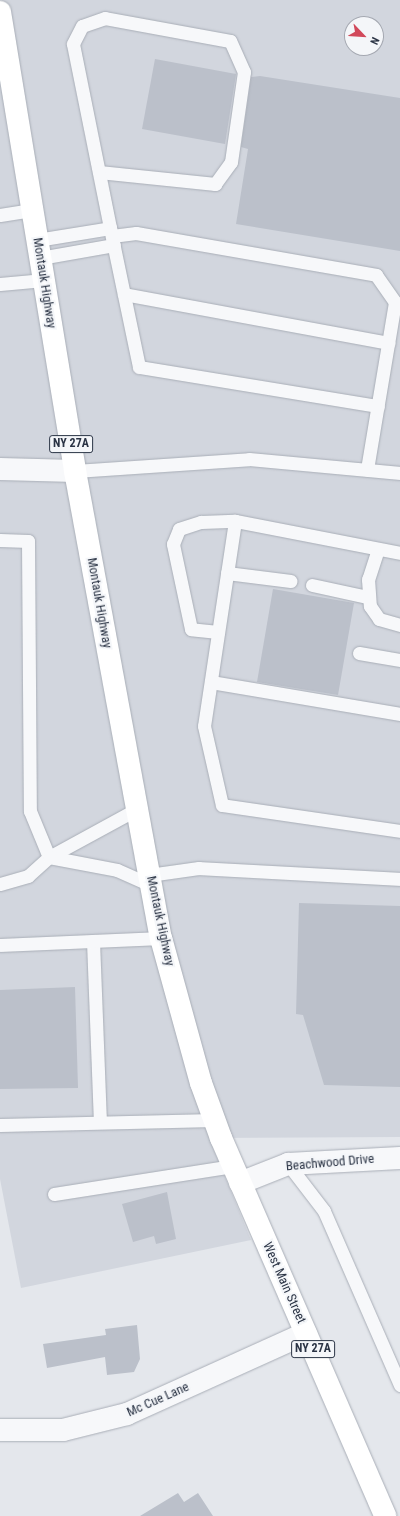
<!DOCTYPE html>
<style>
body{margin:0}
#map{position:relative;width:400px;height:1516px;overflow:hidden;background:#e4e7ec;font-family:"Roboto Condensed",sans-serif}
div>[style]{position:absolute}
.built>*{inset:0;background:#d2d6de}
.building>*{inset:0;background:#bbc0ca}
.roads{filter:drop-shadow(0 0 1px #a9aeb7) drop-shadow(0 0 1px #a9aeb7)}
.lane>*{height:13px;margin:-6.5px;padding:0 6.5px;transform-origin:6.5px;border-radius:6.5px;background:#f7f8fa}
.street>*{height:22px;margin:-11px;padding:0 11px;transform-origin:11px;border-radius:11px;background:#f7f8fa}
.primary>*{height:22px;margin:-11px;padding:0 11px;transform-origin:11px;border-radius:11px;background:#fff}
span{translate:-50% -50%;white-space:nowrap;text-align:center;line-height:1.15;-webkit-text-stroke:4px #f4f6f9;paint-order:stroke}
.shield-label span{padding:1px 3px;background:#f4f6f9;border:1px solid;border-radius:3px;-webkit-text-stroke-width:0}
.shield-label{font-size:12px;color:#2b3445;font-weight:700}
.street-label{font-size:13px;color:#2b3445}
.north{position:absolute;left:344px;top:16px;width:40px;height:40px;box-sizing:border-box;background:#f4f6f9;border:1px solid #a4a8b1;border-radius:50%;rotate:115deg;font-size:11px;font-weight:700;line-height:16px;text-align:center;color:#2b3445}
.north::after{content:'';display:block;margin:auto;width:14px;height:18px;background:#d1495b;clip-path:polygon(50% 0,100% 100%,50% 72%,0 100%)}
</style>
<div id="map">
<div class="built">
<i style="clip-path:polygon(evenodd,0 0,400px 0,400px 1137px,209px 1138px,251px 1240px,21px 1288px,0 1179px,0 0,352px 24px,376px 24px,376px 48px,352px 48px,352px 24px)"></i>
</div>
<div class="building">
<i style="clip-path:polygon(155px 59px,236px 74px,225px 144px,142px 129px)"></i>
<i style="clip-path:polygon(260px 76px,400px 98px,400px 251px,236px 224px,248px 149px,241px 147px,251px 77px)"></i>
<i style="clip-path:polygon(273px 589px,354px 603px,338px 695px,257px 682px)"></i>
<i style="clip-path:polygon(299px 903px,400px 906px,400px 1087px,324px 1085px,303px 1015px,296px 1014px)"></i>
<i style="clip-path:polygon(75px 987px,78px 1088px,0 1089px,0 990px)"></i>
<i style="clip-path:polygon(167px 1192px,176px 1239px,156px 1244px,154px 1236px,133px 1242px,122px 1204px)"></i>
<i style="clip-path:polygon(137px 1325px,140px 1359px,134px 1372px,107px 1375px,105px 1357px,47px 1368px,43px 1344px,106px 1335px,105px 1329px)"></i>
<i style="clip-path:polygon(178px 1493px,184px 1502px,198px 1493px,213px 1516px,140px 1516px)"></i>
</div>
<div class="roads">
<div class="lane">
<i style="left:99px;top:172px;width:117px;rotate:5.9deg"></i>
<i style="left:215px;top:184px;width:27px;rotate:-54deg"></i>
<i style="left:231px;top:162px;width:91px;rotate:-81.8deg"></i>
<i style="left:244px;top:72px;width:34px;rotate:-114deg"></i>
<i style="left:230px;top:41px;width:127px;rotate:-169.6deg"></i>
<i style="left:105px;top:18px;width:24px;rotate:161deg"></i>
<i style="left:82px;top:26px;width:20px;rotate:117deg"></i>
<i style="left:73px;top:44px;width:188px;rotate:78.6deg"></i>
<i style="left:110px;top:228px;width:142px;rotate:78.2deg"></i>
<i style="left:139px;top:367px;width:242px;rotate:9.3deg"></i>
<i style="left:0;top:215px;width:32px;rotate:-9deg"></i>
<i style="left:112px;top:236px;width:24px;rotate:-7deg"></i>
<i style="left:136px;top:233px;width:244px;rotate:9.9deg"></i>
<i style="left:376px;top:275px;width:33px;rotate:55deg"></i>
<i style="left:395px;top:302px;width:170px;rotate:99.5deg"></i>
<i style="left:37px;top:240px;width:74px;rotate:-9.3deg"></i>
<i style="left:40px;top:258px;width:75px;rotate:-10deg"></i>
<i style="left:0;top:284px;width:44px;rotate:-5.2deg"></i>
<i style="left:124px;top:294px;width:269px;rotate:10.5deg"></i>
<i style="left:75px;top:471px;width:174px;rotate:-3.9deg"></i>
<i style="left:249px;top:459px;width:152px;rotate:5.3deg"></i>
<i style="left:0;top:540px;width:28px;rotate:2deg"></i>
<i style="left:28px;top:541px;width:270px;rotate:89.6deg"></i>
<i style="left:30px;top:811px;width:50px;rotate:67.6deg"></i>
<i style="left:49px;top:857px;width:28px;rotate:138deg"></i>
<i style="left:28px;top:876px;width:29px;rotate:164deg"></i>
<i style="left:378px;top:549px;width:32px;rotate:108deg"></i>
<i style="left:368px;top:579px;width:27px;rotate:86deg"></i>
<i style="left:370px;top:606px;width:16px;rotate:55deg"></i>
<i style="left:379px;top:619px;width:22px;rotate:16deg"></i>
<i style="left:400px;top:553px;width:168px;rotate:-169deg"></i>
<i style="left:235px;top:521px;width:207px;rotate:98.6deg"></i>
<i style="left:204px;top:726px;width:81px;rotate:77.2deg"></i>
<i style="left:222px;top:805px;width:180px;rotate:8.3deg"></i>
<i style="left:227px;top:573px;width:64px;rotate:7.2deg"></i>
<i style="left:312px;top:585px;width:56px;rotate:12.3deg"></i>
<i style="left:218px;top:632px;width:27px;rotate:-174deg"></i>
<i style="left:191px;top:629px;width:87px;rotate:-102deg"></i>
<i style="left:173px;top:544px;width:16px;rotate:-68deg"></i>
<i style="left:179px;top:529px;width:23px;rotate:-18deg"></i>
<i style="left:201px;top:522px;width:34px;rotate:-2deg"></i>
<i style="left:359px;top:653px;width:42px;rotate:9.7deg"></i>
<i style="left:211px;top:682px;width:192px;rotate:9.6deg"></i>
<i style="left:137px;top:809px;width:100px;rotate:151.4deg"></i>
<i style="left:49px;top:857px;width:69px;rotate:10.8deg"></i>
<i style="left:117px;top:870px;width:37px;rotate:24deg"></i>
<i style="left:149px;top:875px;width:50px;rotate:-8deg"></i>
<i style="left:199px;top:868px;width:201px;rotate:3.1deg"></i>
<i style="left:93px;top:941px;width:181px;rotate:87.8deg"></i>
<i style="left:0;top:945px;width:161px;rotate:-2.5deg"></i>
<i style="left:0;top:1125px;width:215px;rotate:-1.3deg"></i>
<i style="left:288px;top:1164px;width:59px;rotate:52.5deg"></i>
<i style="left:324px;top:1211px;width:190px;rotate:66.4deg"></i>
<i style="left:54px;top:1194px;width:181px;rotate:-8.9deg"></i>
</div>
<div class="street">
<i style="left:0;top:469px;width:75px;rotate:1.5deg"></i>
<i style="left:240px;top:1183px;width:52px;rotate:-21.6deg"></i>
<i style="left:288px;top:1164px;width:112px;rotate:-3.1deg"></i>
<i style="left:0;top:1430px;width:63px"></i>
<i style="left:63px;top:1430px;width:66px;rotate:-14deg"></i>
<i style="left:127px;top:1414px;width:196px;rotate:-24.3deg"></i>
</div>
<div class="primary">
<i style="left:0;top:12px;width:465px;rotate:80.7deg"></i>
<i style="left:75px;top:471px;width:475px;rotate:79.6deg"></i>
<i style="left:161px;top:938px;width:150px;rotate:74.6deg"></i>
<i style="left:201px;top:1083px;width:59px;rotate:70deg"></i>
<i style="left:221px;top:1138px;width:412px;rotate:66.5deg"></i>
</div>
</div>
<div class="shield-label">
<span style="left:71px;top:444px">NY 27A</span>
<span style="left:313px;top:1349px">NY 27A</span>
</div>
<div class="street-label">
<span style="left:44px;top:283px;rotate:81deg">Montauk Highway</span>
<span style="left:99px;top:603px;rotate:80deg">Montauk Highway</span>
<span style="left:160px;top:921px;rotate:78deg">Montauk Highway</span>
<span style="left:330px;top:1163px;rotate:-5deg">Beachwood Drive</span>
<span style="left:284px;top:1283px;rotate:66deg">West Main Street</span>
<span style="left:158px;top:1400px;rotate:-24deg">Mc Cue Lane</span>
</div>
<div class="north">N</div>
</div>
